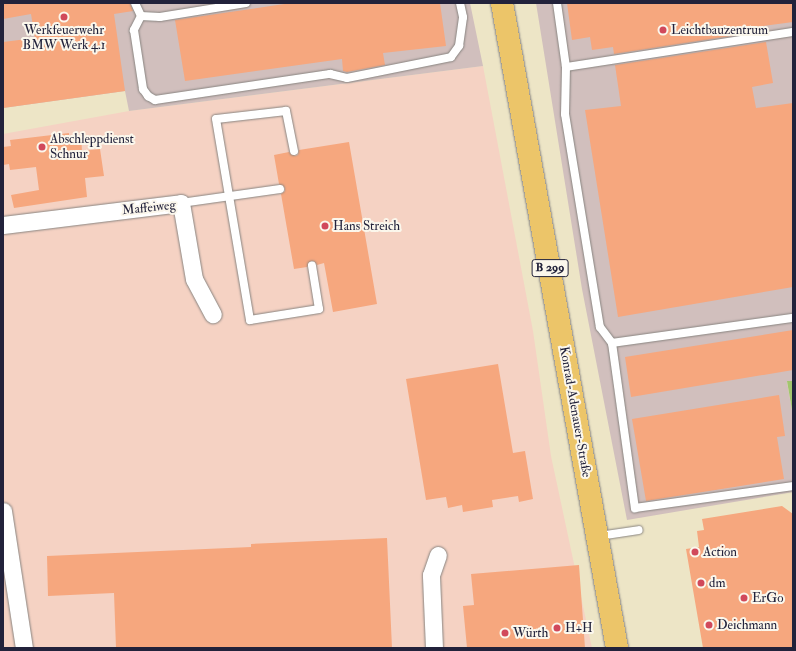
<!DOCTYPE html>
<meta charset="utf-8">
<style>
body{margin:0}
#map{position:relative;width:796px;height:651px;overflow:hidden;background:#ede5c6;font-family:"IM FELL Double Pica",serif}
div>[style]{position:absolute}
.built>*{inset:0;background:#f5d2c3}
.industrial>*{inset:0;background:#d1bfbd}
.green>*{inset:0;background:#a2c56e}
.building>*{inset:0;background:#f6a77e}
.roads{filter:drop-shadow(0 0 1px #888480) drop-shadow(0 0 1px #888480)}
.service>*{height:8px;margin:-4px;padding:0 4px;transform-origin:4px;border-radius:4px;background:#fff}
.minor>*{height:17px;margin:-8.5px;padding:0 8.5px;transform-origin:8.5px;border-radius:8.5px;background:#fff}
.primary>*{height:22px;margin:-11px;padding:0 11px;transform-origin:11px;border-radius:11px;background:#ecc569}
.dots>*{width:11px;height:11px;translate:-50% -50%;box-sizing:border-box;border:2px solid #fbf7ec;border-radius:50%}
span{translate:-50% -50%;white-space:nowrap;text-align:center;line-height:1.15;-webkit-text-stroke:4px #fbf7ec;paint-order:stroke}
.shield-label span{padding:1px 3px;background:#fbf7ec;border:1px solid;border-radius:3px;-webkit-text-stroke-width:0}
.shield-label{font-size:12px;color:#22223b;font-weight:700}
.poi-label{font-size:13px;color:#22223b}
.left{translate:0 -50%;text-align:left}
.street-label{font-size:13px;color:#22223b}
.frame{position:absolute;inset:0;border:4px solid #22223b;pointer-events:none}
</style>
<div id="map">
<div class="built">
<i style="clip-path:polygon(483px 66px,533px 331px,551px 456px,592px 648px,3px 648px,3px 134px,129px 111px)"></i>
</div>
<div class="industrial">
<i style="clip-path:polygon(3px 3px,470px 3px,483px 66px,129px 111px,125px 91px,3px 108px)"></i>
<i style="clip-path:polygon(536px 3px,793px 3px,793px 381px,787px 382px,793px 416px,793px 492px,627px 520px,582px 289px)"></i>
</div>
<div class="green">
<i style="clip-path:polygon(787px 381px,793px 381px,793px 416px)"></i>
</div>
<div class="building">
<i style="clip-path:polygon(3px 3px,130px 3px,133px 11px,114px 14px,125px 91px,3px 108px,3px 42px,35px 38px,31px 14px,3px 19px)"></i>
<i style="clip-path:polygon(291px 3px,440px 3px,446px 46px,383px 53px,385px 65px,347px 72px,343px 71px,342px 59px,185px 81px,175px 20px)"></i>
<i style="clip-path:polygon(567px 3px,793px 3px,793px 22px,763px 26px,764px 31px,614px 54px,613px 47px,592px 50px,590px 37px,572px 40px)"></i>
<i style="clip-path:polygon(766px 42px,773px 83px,752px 87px,756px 108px,793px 103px,793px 287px,618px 317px,585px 110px,621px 106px,615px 65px)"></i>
<i style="clip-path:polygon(69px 133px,69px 138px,81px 136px,82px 151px,100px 149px,104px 176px,85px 178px,87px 197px,14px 208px,11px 195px,39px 190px,36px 167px,10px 170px,9px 164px,3px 165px,3px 147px,11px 146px,10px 140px)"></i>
<i style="clip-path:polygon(349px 142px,377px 304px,333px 312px,324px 263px,317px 265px,314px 261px,311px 261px,307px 267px,294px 269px,281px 194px,285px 191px,285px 188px,279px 184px,274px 155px,289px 152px,295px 156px,298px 155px,299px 150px)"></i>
<i style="clip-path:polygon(793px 330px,793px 370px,631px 397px,625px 357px)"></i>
<i style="clip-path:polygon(498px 364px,513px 453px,525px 451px,533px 499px,519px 502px,518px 496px,492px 500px,493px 507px,463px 512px,462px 505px,448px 508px,446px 497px,426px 500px,406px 379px)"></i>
<i style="clip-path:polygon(779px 395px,785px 436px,777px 437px,784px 479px,646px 501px,632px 419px)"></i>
<i style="clip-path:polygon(782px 506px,793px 514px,793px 648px,703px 648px,686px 549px,699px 547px,697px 531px,704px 530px,702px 519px)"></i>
<i style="clip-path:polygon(387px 538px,392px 648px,116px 648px,114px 593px,48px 596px,47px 556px,251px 547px,251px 544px)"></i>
<i style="clip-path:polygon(579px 565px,585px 648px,467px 648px,463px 606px,474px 605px,471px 574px)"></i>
</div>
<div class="roads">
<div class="service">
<i style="left:135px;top:3px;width:14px;rotate:65deg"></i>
<i style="left:141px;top:16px;width:16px;rotate:117deg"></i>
<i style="left:134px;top:30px;width:60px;rotate:81.3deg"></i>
<i style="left:143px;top:89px;width:9px;rotate:54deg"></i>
<i style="left:148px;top:96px;width:8px;rotate:30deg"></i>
<i style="left:155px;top:100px;width:177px;rotate:-8.5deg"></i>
<i style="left:330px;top:74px;width:17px;rotate:13deg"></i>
<i style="left:347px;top:78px;width:106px;rotate:-11.4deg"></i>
<i style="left:451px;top:57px;width:14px;rotate:-54deg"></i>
<i style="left:459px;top:46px;width:29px;rotate:-82deg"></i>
<i style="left:463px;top:17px;width:14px;rotate:-102deg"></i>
<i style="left:557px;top:3px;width:65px;rotate:82deg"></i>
<i style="left:566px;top:67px;width:47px;rotate:91.2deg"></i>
<i style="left:565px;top:114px;width:216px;rotate:80.7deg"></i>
<i style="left:600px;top:327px;width:20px;rotate:53deg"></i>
<i style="left:612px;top:343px;width:167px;rotate:82.1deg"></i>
<i style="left:635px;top:508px;width:160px;rotate:-7.9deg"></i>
<i style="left:141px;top:16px;width:19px;rotate:3deg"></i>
<i style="left:160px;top:17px;width:87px;rotate:-9.2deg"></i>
<i style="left:566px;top:67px;width:230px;rotate:-8.8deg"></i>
<i style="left:294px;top:151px;width:41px;rotate:-101.3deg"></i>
<i style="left:286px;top:111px;width:70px;rotate:173.5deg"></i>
<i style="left:216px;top:119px;width:204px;rotate:80.4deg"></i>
<i style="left:250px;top:320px;width:70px;rotate:-9.1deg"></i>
<i style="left:319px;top:309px;width:44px;rotate:-99.2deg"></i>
<i style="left:181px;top:203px;width:100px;rotate:-8deg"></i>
<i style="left:612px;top:343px;width:183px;rotate:-7.9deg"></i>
<i style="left:599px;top:536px;width:40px;rotate:-8.5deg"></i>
</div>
<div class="minor">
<i style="left:3px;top:225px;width:179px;rotate:-7deg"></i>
<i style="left:181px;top:203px;width:77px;rotate:80.3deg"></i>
<i style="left:194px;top:279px;width:40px;rotate:62deg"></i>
<i style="left:3px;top:511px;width:139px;rotate:81.3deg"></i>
<i style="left:434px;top:648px;width:73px;rotate:-92.4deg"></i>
<i style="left:431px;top:575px;width:21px;rotate:-71deg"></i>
</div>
<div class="primary">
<i style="left:502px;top:3px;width:655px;rotate:79.89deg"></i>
</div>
</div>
<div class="dots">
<i style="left:64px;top:17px;background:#d1495b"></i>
<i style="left:663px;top:30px;background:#d1495b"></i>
<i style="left:42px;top:147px;background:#d1495b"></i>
<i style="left:325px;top:226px;background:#d1495b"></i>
<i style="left:695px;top:552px;background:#d1495b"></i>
<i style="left:701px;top:583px;background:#d1495b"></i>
<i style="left:744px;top:598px;background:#d1495b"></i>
<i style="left:709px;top:625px;background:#d1495b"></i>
<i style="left:557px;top:628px;background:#d1495b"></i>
<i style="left:505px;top:633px;background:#d1495b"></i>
</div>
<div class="shield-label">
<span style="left:550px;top:268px">B 299</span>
</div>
<div class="poi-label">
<span class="left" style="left:671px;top:30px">Leichtbauzentrum</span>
<span style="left:64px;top:38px">Werkfeuerwehr<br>BMW Werk 4.1</span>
<span class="left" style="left:50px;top:147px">Abschleppdienst<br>Schnur</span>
<span class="left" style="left:333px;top:226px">Hans Streich</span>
<span class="left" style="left:703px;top:552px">Action</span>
<span class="left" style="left:709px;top:583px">dm</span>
<span class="left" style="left:752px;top:598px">ErGo</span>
<span class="left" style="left:717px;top:625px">Deichmann</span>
<span class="left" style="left:565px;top:628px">H+H</span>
<span class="left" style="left:513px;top:633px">Würth</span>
</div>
<div class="street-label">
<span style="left:149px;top:208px;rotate:-6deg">Maffeiweg</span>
<span style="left:575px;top:412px;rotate:80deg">Konrad-Adenauer-Straße</span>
</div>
<div class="frame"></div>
</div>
